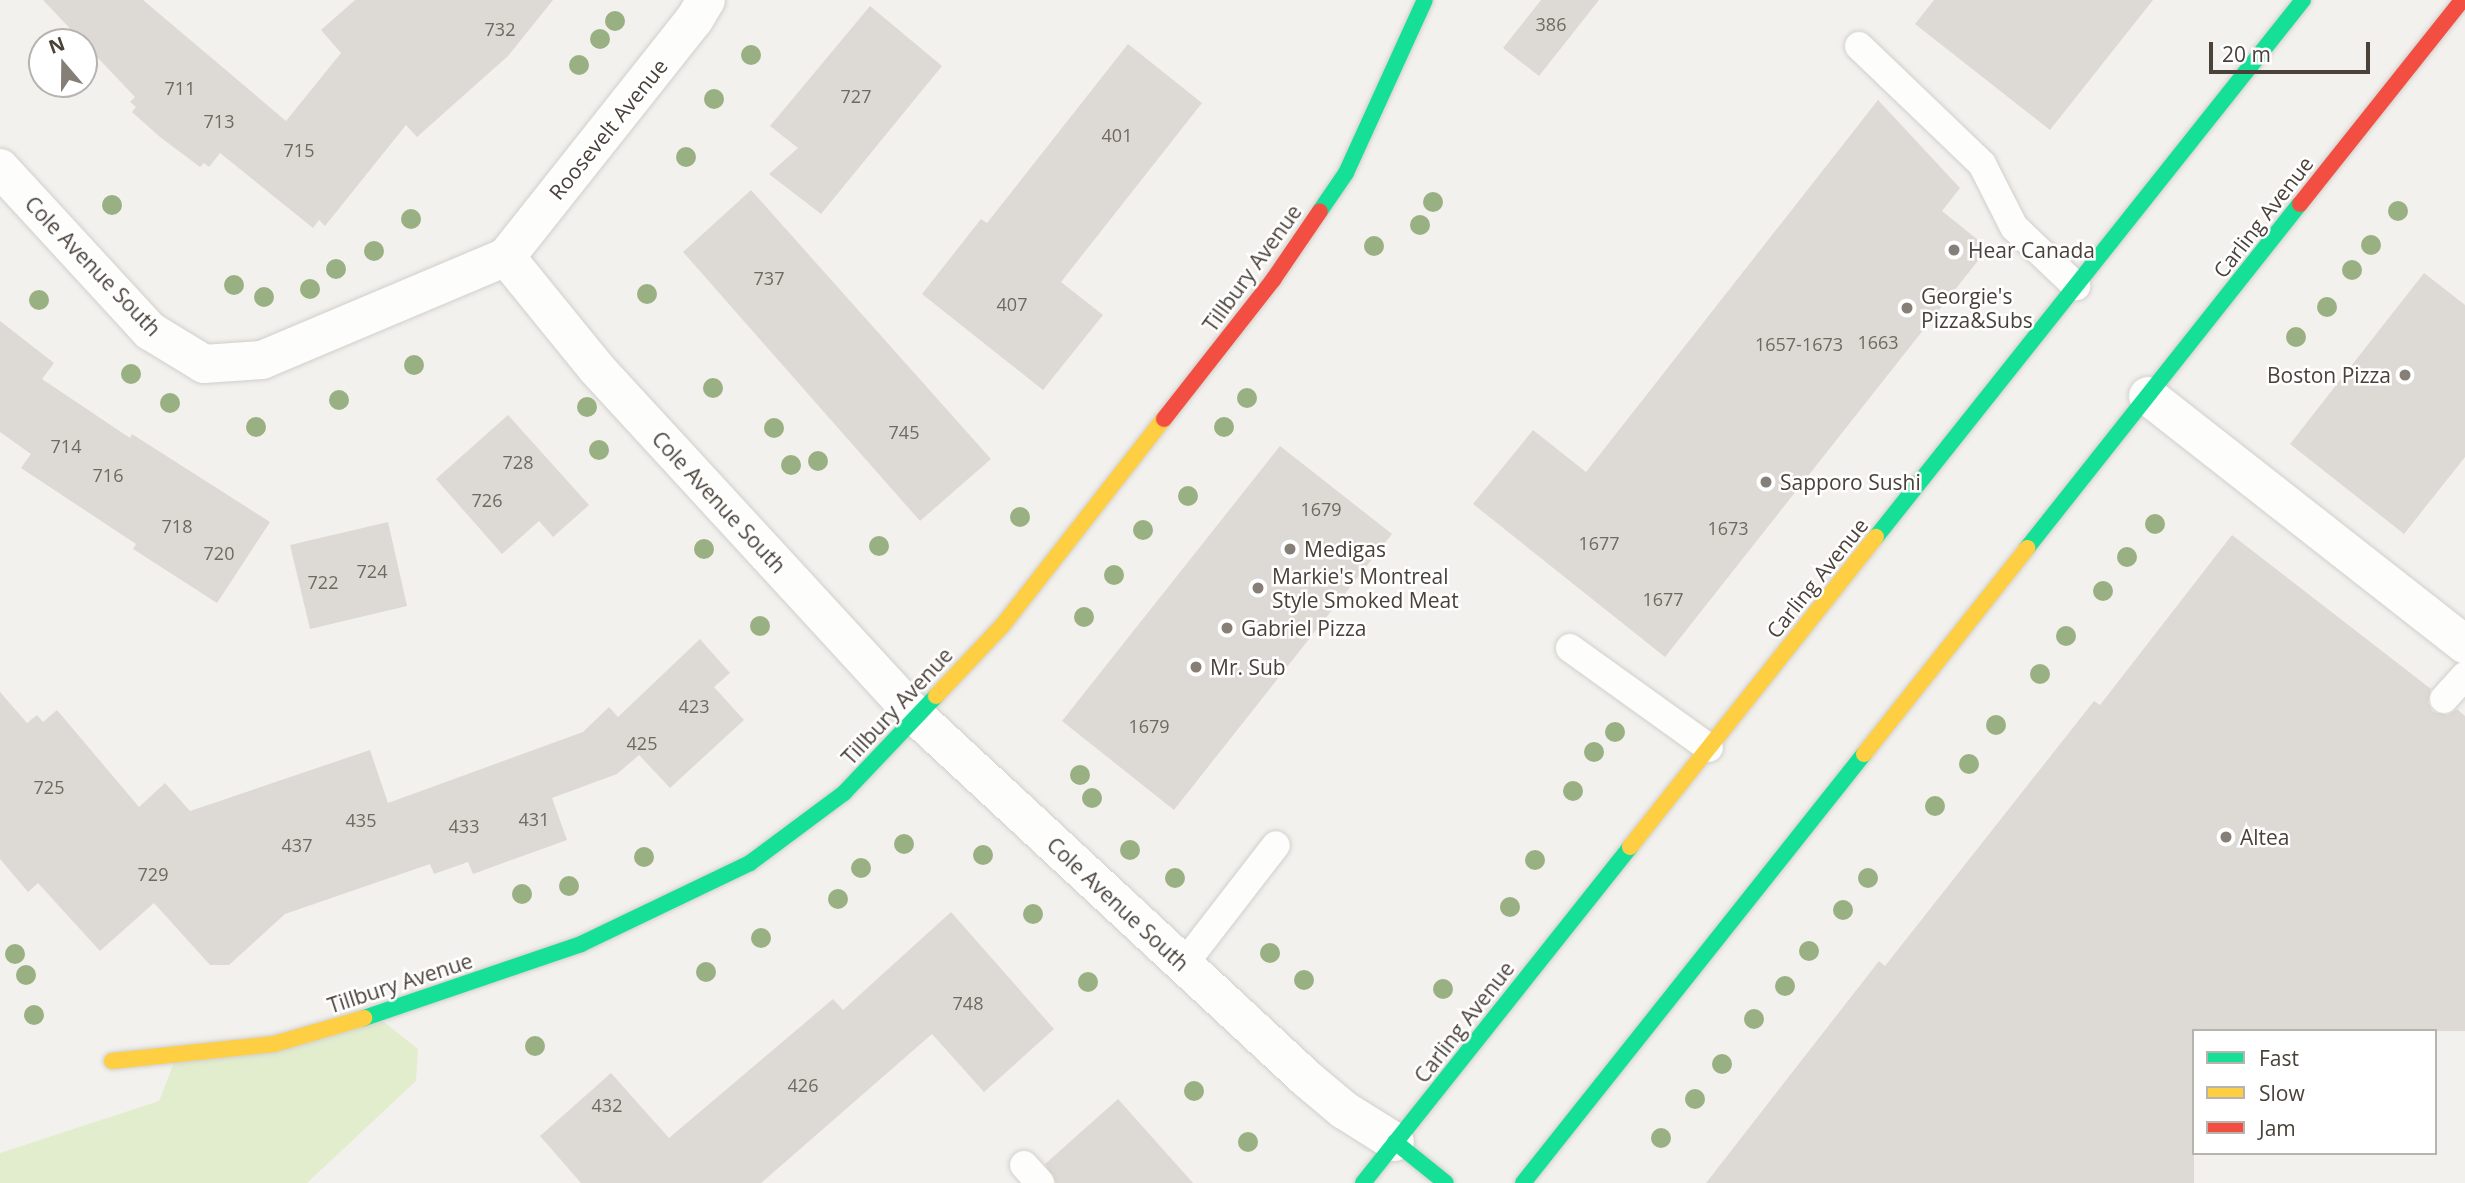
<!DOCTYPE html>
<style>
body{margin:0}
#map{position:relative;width:2465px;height:1183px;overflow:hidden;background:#f3f1ed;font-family:"Open Sans",sans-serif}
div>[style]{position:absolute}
.green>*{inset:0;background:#e2edce}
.building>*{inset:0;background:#dddad5}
.roads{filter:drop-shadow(0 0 2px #d1cfcb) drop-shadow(0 0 2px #d1cfcb)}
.lane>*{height:28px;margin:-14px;padding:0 14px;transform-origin:14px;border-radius:14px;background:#fdfdfc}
.street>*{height:38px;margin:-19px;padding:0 19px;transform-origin:19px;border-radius:19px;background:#fdfdfc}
.fast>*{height:16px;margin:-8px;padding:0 8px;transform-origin:8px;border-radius:8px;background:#16e098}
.slow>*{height:16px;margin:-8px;padding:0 8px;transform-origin:8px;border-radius:8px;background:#ffcf43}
.jam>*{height:16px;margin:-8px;padding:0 8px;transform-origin:8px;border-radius:8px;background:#f24e42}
.trees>*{width:20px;height:20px;margin:-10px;border-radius:50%;background:#99b182}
.dots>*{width:19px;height:19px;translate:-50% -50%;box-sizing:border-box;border:4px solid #fff;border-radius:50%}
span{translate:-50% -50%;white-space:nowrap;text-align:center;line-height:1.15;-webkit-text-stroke:5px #fff;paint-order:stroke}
.number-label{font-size:18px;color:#706960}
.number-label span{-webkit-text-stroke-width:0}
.street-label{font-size:21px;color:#4a4238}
.poi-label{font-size:21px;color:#4a4238}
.left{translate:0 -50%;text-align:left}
.right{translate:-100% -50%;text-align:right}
.legend{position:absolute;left:2192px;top:1029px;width:245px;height:126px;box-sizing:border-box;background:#fff;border:2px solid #b7b3af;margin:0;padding:9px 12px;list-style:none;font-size:21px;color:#4a4238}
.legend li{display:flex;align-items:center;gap:14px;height:35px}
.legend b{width:35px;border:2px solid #b7b3af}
.north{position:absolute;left:28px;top:28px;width:70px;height:70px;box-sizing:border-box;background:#fff;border:2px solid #b7b3af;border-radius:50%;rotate:340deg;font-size:19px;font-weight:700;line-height:28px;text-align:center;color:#4a4238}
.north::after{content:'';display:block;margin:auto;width:24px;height:32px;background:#857f77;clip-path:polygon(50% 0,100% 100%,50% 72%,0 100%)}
.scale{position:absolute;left:2209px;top:42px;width:161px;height:32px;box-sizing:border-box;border:4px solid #4a4238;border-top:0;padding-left:9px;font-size:21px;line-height:24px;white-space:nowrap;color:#4a4238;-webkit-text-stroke:5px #fff;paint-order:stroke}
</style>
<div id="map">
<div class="green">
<i style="clip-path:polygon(375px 1015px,418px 1049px,416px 1081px,307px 1183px,0 1183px,0 1153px,159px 1101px,177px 1055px)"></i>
</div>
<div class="building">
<i style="clip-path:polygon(43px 0,143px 0,286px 121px,341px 53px,321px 30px,355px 0,553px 0,508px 56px,417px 137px,406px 125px,325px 226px,319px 220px,313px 228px,220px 153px,209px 167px,204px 163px,200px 167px,160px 137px,132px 112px,136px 107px,130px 102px,135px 97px)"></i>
<i style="clip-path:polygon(1541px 0,1599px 0,1539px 76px,1503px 48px)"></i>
<i style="clip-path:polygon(1934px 0,2153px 0,2050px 130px,1915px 24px)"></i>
<i style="clip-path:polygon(870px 6px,942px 66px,821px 214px,769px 174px,798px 148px,770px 126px)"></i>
<i style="clip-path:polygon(1128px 44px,1202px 103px,1061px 282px,1103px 315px,1043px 390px,922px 294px,981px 219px,987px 223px)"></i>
<i style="clip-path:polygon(1878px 100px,1960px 188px,1942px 211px,1988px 248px,1665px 657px,1473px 504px,1533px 430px,1586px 472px)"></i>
<i style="clip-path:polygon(751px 190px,991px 459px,920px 521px,683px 252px)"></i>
<i style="clip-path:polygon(2424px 273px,2465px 305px,2465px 457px,2404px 534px,2290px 444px)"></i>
<i style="clip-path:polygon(0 321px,54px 363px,42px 379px,130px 438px,132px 434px,270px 522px,217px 603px,133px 549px,136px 544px,21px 468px,31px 454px,0 432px)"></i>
<i style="clip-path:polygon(508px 415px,589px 505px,553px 537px,539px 521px,502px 554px,436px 479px)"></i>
<i style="clip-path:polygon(1280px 446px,1392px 534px,1174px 810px,1062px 721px)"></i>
<i style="clip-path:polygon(388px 522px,407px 606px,310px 629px,290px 545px)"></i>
<i style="clip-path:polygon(2232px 535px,2431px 689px,2428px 703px,2433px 712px,2448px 715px,2457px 709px,2465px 716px,2465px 1031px,2194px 1031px,2194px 1183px,1706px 1183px,1879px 961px,1885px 966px,2094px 701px,2100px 705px)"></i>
<i style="clip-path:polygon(700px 639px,730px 673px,714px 687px,744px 720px,670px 788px,639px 755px,617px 774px,552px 798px,567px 840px,473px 874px,468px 862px,434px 874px,430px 864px,285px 914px,229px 965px,210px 965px,154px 903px,100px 951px,38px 883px,28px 892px,0 859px,0 692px,27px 723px,37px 715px,43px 722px,57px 710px,139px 807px,165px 783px,190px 811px,370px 750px,388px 803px,583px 732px,609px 707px,618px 717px)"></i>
<i style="clip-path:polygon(951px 912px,1054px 1029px,984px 1092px,932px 1034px,761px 1183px,581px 1183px,540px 1136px,611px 1073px,669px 1138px,833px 999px,843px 1010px)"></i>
<i style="clip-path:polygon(1118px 1099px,1193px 1183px,1056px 1183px,1045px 1164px)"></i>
</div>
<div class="roads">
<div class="lane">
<i style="left:1859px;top:46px;width:170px;rotate:43.8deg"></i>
<i style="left:1982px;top:164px;width:71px;rotate:63.1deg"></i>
<i style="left:2014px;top:227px;width:86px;rotate:43.6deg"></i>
<i style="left:1570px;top:648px;width:171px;rotate:35.7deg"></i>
<i style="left:2444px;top:699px;width:31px;rotate:-48deg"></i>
<i style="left:1184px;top:964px;width:150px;rotate:-52.3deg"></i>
<i style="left:1024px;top:1165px;width:24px;rotate:48deg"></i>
</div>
<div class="street">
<i style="left:0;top:168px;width:222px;rotate:47.4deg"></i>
<i style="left:150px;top:331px;width:63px;rotate:31.4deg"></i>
<i style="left:204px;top:364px;width:58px;rotate:-3.9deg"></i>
<i style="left:262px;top:360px;width:265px;rotate:-22.9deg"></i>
<i style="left:506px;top:257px;width:303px;rotate:-51.6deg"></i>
<i style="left:694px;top:20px;width:23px;rotate:-59deg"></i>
<i style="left:506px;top:257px;width:144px;rotate:50.9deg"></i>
<i style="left:597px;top:369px;width:470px;rotate:47.4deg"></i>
<i style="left:915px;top:715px;width:535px;rotate:42.88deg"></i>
<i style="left:1307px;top:1079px;width:48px;rotate:40deg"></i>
<i style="left:1344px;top:1110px;width:60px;rotate:32.1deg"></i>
<i style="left:2148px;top:396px;width:403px;rotate:38.1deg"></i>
</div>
<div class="fast">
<i style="left:1320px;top:211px;width:46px;rotate:-55.6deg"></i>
<i style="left:1346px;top:173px;width:190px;rotate:-65.5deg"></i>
<i style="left:1876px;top:537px;width:686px;rotate:-51.51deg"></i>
<i style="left:2027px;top:548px;width:439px;rotate:-51.6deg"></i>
<i style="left:364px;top:1018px;width:229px;rotate:-18.8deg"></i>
<i style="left:581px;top:944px;width:187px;rotate:-25.6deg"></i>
<i style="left:750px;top:863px;width:117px;rotate:-36.7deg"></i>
<i style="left:844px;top:793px;width:134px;rotate:-46.5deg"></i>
<i style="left:1395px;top:1142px;width:65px;rotate:38.8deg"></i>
<i style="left:1363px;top:1183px;width:429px;rotate:-51.5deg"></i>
<i style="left:1523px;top:1183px;width:548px;rotate:-51.52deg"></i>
</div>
<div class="slow">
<i style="left:936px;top:696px;width:96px;rotate:-46.7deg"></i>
<i style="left:1002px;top:626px;width:263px;rotate:-52deg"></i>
<i style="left:1864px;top:754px;width:263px;rotate:-51.6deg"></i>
<i style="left:1630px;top:847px;width:396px;rotate:-51.6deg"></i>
<i style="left:112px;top:1061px;width:163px;rotate:-6deg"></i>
<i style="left:274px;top:1044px;width:94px;rotate:-16.1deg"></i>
</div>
<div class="jam">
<i style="left:2300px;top:204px;width:260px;rotate:-51.5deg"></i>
<i style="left:1164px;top:419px;width:177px;rotate:-51.9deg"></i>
<i style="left:1273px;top:280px;width:83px;rotate:-55.7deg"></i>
</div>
</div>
<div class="trees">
<i style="left:615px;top:21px"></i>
<i style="left:600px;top:39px"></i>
<i style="left:751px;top:55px"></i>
<i style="left:579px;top:65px"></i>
<i style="left:714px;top:99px"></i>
<i style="left:686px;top:157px"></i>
<i style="left:1433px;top:202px"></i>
<i style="left:112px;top:205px"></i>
<i style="left:2398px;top:211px"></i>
<i style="left:411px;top:219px"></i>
<i style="left:1420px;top:225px"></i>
<i style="left:2371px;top:245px"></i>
<i style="left:1374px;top:246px"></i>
<i style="left:374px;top:251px"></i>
<i style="left:336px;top:269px"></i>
<i style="left:2352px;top:270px"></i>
<i style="left:234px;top:285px"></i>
<i style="left:310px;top:289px"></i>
<i style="left:647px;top:294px"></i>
<i style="left:264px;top:297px"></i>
<i style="left:39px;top:300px"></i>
<i style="left:2327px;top:307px"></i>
<i style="left:2296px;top:337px"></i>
<i style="left:414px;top:365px"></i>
<i style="left:131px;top:374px"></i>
<i style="left:713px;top:388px"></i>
<i style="left:1247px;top:398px"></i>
<i style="left:339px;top:400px"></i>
<i style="left:170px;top:403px"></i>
<i style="left:587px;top:407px"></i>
<i style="left:256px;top:427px"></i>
<i style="left:1224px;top:427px"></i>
<i style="left:774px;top:428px"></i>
<i style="left:599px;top:450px"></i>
<i style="left:818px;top:461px"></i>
<i style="left:791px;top:465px"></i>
<i style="left:1188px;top:496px"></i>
<i style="left:1020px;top:517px"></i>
<i style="left:2155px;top:524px"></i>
<i style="left:1143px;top:530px"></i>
<i style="left:879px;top:546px"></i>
<i style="left:704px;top:549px"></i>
<i style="left:2127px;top:557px"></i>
<i style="left:1114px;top:575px"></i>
<i style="left:2103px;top:591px"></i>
<i style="left:1084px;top:617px"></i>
<i style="left:760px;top:626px"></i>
<i style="left:2066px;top:636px"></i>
<i style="left:2040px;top:674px"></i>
<i style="left:1996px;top:725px"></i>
<i style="left:1615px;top:732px"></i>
<i style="left:1594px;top:752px"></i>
<i style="left:1969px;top:764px"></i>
<i style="left:1080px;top:775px"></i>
<i style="left:1573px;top:791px"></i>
<i style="left:1092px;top:798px"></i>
<i style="left:1935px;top:806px"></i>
<i style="left:904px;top:844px"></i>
<i style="left:1130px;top:850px"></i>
<i style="left:983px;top:855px"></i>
<i style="left:644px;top:857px"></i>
<i style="left:1535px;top:860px"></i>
<i style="left:861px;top:868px"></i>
<i style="left:1175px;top:878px"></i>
<i style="left:1868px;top:878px"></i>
<i style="left:569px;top:886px"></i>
<i style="left:522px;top:894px"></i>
<i style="left:838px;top:899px"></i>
<i style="left:1510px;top:907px"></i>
<i style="left:1843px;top:910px"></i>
<i style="left:1033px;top:914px"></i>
<i style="left:761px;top:938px"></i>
<i style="left:1809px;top:951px"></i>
<i style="left:1270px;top:953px"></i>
<i style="left:15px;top:954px"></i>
<i style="left:706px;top:972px"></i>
<i style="left:26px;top:975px"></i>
<i style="left:1304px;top:980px"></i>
<i style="left:1088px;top:982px"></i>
<i style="left:1785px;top:986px"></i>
<i style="left:1443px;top:989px"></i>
<i style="left:34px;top:1015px"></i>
<i style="left:1754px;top:1019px"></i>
<i style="left:535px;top:1046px"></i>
<i style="left:1722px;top:1064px"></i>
<i style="left:1194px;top:1091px"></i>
<i style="left:1695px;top:1099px"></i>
<i style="left:1661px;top:1138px"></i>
<i style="left:1248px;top:1142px"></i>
</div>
<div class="dots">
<i style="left:1954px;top:250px;background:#857f77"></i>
<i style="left:1907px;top:308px;background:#857f77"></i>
<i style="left:2405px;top:375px;background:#857f77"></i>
<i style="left:1766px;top:482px;background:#857f77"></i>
<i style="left:1290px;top:549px;background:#857f77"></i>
<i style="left:1258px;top:588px;background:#857f77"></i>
<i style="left:1227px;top:628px;background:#857f77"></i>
<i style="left:1196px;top:667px;background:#857f77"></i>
<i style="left:2226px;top:837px;background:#857f77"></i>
</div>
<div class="number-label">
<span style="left:1551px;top:24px">386</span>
<span style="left:500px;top:29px">732</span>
<span style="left:180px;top:88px">711</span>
<span style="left:856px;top:96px">727</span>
<span style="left:219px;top:121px">713</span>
<span style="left:1117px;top:135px">401</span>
<span style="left:299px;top:150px">715</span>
<span style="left:769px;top:278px">737</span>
<span style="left:1012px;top:304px">407</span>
<span style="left:1878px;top:342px">1663</span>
<span style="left:1799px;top:344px">1657-1673</span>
<span style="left:904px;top:432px">745</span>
<span style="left:66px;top:446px">714</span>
<span style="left:518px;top:462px">728</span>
<span style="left:108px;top:475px">716</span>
<span style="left:487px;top:500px">726</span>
<span style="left:1321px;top:509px">1679</span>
<span style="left:177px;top:526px">718</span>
<span style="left:1728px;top:528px">1673</span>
<span style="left:1599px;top:543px">1677</span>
<span style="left:219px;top:553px">720</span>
<span style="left:372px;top:571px">724</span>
<span style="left:323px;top:582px">722</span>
<span style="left:1663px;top:599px">1677</span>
<span style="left:694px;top:706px">423</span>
<span style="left:1149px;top:726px">1679</span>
<span style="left:642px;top:743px">425</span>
<span style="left:49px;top:787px">725</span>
<span style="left:534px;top:819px">431</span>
<span style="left:361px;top:820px">435</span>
<span style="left:464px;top:826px">433</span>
<span style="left:297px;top:845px">437</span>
<span style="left:153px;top:874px">729</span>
<span style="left:968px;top:1003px">748</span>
<span style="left:803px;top:1085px">426</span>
<span style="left:607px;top:1105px">432</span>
</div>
<div class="street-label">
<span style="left:608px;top:129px;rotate:-51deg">Roosevelt Avenue</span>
<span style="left:2263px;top:217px;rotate:-52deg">Carling Avenue</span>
<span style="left:93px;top:266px;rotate:46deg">Cole Avenue South</span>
<span style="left:1252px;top:268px;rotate:-54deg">Tillbury Avenue</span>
<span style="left:719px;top:502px;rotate:47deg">Cole Avenue South</span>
<span style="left:1817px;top:578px;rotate:-51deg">Carling Avenue</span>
<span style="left:897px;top:706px;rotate:-47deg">Tillbury Avenue</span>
<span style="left:1118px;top:904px;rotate:43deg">Cole Avenue South</span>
<span style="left:400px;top:983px;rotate:-18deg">Tillbury Avenue</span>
<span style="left:1464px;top:1022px;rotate:-52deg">Carling Avenue</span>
</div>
<div class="poi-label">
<span class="left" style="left:1968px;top:250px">Hear Canada</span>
<span class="left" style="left:1921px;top:308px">Georgie's<br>Pizza&amp;Subs</span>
<span class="right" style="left:2391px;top:375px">Boston Pizza</span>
<span class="left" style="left:1780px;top:482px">Sapporo Sushi</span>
<span class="left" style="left:1304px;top:549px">Medigas</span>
<span class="left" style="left:1272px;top:588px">Markie's Montreal<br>Style Smoked Meat</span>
<span class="left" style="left:1241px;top:628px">Gabriel Pizza</span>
<span class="left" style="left:1210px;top:667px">Mr. Sub</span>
<span class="left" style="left:2240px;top:837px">Altea</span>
</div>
<ul class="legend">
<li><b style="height:9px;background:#16e098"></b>Fast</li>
<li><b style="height:9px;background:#ffcf43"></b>Slow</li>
<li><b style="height:9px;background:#f24e42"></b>Jam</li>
</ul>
<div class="north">N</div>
<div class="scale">20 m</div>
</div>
